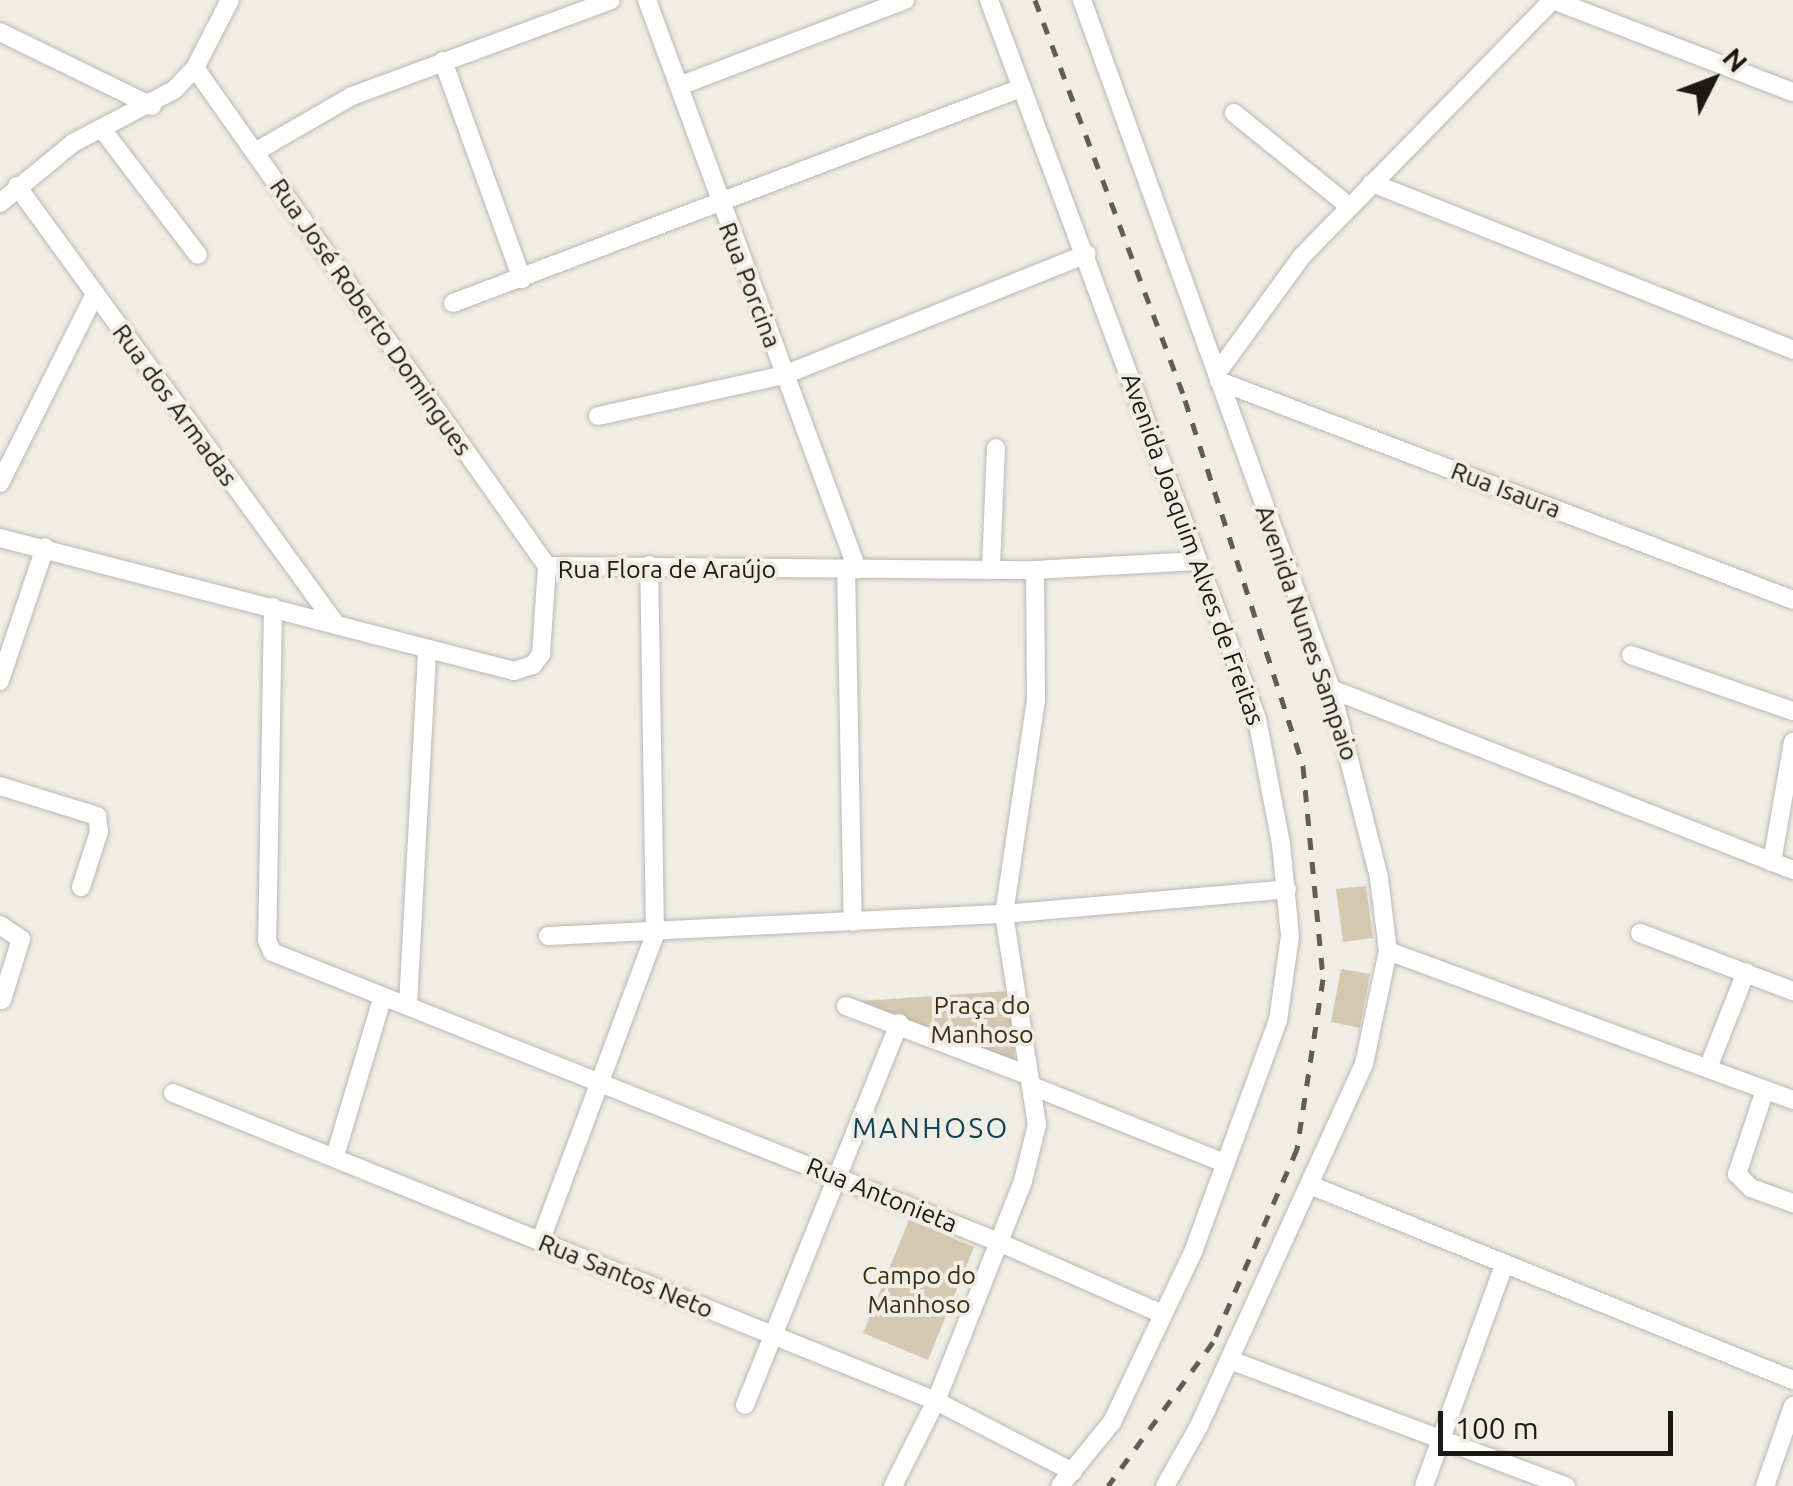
<!DOCTYPE html>
<meta charset="utf-8">
<style>
body{margin:0}
#map{position:relative;width:1793px;height:1486px;overflow:hidden;background:#f0ede6;font-family:Ubuntu,sans-serif}
div>[style]{position:absolute}
.green>*{inset:0;background:#d4c9b0}
.roads{filter:drop-shadow(0 0 2px #bab7b1) drop-shadow(0 0 2px #bab7b1)}
.minor>*{height:18px;margin:-9px;padding:0 9px;transform-origin:9px;border-radius:9px;background:#fff}
.rail>*{height:5px;margin-top:-2.5px;transform-origin:0;background:repeating-linear-gradient(90deg,#5f5d59 0 12px,transparent 0 24px)}
span{translate:-50% -50%;white-space:nowrap;text-align:center;line-height:1.15;-webkit-text-stroke:8px #f0ede6;paint-order:stroke}
.street-label{font-size:25px;color:#1a1916}
.park-label{font-size:25px;color:#3d2f0d}
.neighbourhood-label{font-size:28px;color:#104154;letter-spacing:2.5px}
.north{position:absolute;left:1663px;top:30px;width:100px;height:100px;-webkit-text-stroke:8px #f0ede6;paint-order:stroke;rotate:48deg;font-size:28px;font-weight:700;line-height:40px;text-align:center;color:#1a1916}
.north::after{content:'';display:block;margin:auto;width:35px;height:45px;background:#1a1916;clip-path:polygon(50% 0,100% 100%,50% 72%,0 100%)}
.scale{position:absolute;left:1438px;top:1411px;width:235px;height:45px;box-sizing:border-box;border:5px solid #1a1916;border-top:0;padding-left:12px;font-size:30px;line-height:35px;white-space:nowrap;color:#1a1916;-webkit-text-stroke:8px #f0ede6;paint-order:stroke}
</style>
<div id="map">
<div class="green">
<i style="clip-path:polygon(1366px 886px,1373px 938px,1343px 942px,1336px 889px)"></i>
<i style="clip-path:polygon(1341px 969px,1370px 974px,1360px 1028px,1331px 1022px)"></i>
<i style="clip-path:polygon(1009px 991px,1015px 1062px,844px 1002px)"></i>
<i style="clip-path:polygon(909px 1220px,974px 1247px,928px 1360px,863px 1333px)"></i>
</div>
<div class="roads">
<div class="minor">
<i style="left:647px;top:0;width:607px;rotate:69.74deg"></i>
<i style="left:989px;top:0;width:767px;rotate:69.56deg"></i>
<i style="left:1257px;top:719px;width:127px;rotate:79.1deg"></i>
<i style="left:1281px;top:844px;width:92px;rotate:84.4deg"></i>
<i style="left:1290px;top:936px;width:85px;rotate:98.1deg"></i>
<i style="left:1278px;top:1020px;width:245px;rotate:110.1deg"></i>
<i style="left:1194px;top:1250px;width:191px;rotate:115.5deg"></i>
<i style="left:1112px;top:1422px;width:82px;rotate:129.1deg"></i>
<i style="left:1082px;top:0;width:733px;rotate:70.13deg"></i>
<i style="left:1331px;top:689px;width:195px;rotate:75.7deg"></i>
<i style="left:1379px;top:878px;width:74px;rotate:83deg"></i>
<i style="left:1388px;top:951px;width:116px;rotate:102deg"></i>
<i style="left:1364px;top:1064px;width:398px;rotate:114.5deg"></i>
<i style="left:1199px;top:1426px;width:69px;rotate:119.5deg"></i>
<i style="left:1553px;top:0;width:257px;rotate:21deg"></i>
<i style="left:0;top:32px;width:169px;rotate:26deg"></i>
<i style="left:443px;top:61px;width:232px;rotate:70.1deg"></i>
<i style="left:195px;top:68px;width:610px;rotate:54.75deg"></i>
<i style="left:679px;top:86px;width:242px;rotate:-20.8deg"></i>
<i style="left:1234px;top:113px;width:148px;rotate:39deg"></i>
<i style="left:102px;top:129px;width:158px;rotate:52.7deg"></i>
<i style="left:255px;top:152px;width:112px;rotate:-30deg"></i>
<i style="left:352px;top:96px;width:276px;rotate:-20.3deg"></i>
<i style="left:1372px;top:183px;width:453px;rotate:21.6deg"></i>
<i style="left:17px;top:186px;width:540px;rotate:53.96deg"></i>
<i style="left:0;top:203px;width:94px;rotate:-39.4deg"></i>
<i style="left:73px;top:143px;width:114px;rotate:-27.7deg"></i>
<i style="left:174px;top:90px;width:30px;rotate:-46deg"></i>
<i style="left:195px;top:68px;width:76px;rotate:-62.8deg"></i>
<i style="left:453px;top:303px;width:607px;rotate:-20.73deg"></i>
<i style="left:1217px;top:373px;width:145px;rotate:-54deg"></i>
<i style="left:1302px;top:256px;width:359px;rotate:-45.6deg"></i>
<i style="left:1219px;top:381px;width:614px;rotate:20.88deg"></i>
<i style="left:598px;top:416px;width:190px;rotate:-12.4deg"></i>
<i style="left:784px;top:375px;width:326px;rotate:-21.8deg"></i>
<i style="left:0;top:483px;width:212px;rotate:-63.3deg"></i>
<i style="left:0;top:538px;width:531px;rotate:14.51deg"></i>
<i style="left:514px;top:671px;width:20px;rotate:-18deg"></i>
<i style="left:533px;top:665px;width:14px;rotate:-54deg"></i>
<i style="left:541px;top:654px;width:88px;rotate:-86.1deg"></i>
<i style="left:547px;top:566px;width:488px;rotate:0.5deg"></i>
<i style="left:1035px;top:570px;width:163px;rotate:-3.2deg"></i>
<i style="left:991px;top:567px;width:119px;rotate:-87.6deg"></i>
<i style="left:846px;top:569px;width:353px;rotate:88.9deg"></i>
<i style="left:273px;top:607px;width:333px;rotate:91deg"></i>
<i style="left:267px;top:940px;width:13px;rotate:67deg"></i>
<i style="left:272px;top:952px;width:780px;rotate:21.76deg"></i>
<i style="left:996px;top:1241px;width:177px;rotate:23.7deg"></i>
<i style="left:1631px;top:655px;width:171px;rotate:19.1deg"></i>
<i style="left:0;top:681px;width:141px;rotate:-71.4deg"></i>
<i style="left:1331px;top:689px;width:496px;rotate:21.4deg"></i>
<i style="left:0;top:786px;width:102px;rotate:17.2deg"></i>
<i style="left:97px;top:816px;width:16px;rotate:83deg"></i>
<i style="left:99px;top:832px;width:58px;rotate:108.1deg"></i>
<i style="left:1772px;top:862px;width:122px;rotate:-80.1deg"></i>
<i style="left:0;top:925px;width:25px;rotate:34deg"></i>
<i style="left:21px;top:939px;width:64px;rotate:107.3deg"></i>
<i style="left:1640px;top:933px;width:164px;rotate:20.8deg"></i>
<i style="left:548px;top:936px;width:457px;rotate:-2.8deg"></i>
<i style="left:1004px;top:914px;width:284px;rotate:-5deg"></i>
<i style="left:1388px;top:951px;width:432px;rotate:20.2deg"></i>
<i style="left:408px;top:1005px;width:355px;rotate:-86.9deg"></i>
<i style="left:846px;top:1006px;width:195px;rotate:20.8deg"></i>
<i style="left:1708px;top:1068px;width:103px;rotate:-68.4deg"></i>
<i style="left:1032px;top:1086px;width:208px;rotate:21.8deg"></i>
<i style="left:1765px;top:1090px;width:89px;rotate:108.4deg"></i>
<i style="left:1737px;top:1174px;width:20px;rotate:45deg"></i>
<i style="left:1751px;top:1188px;width:45px;rotate:19.7deg"></i>
<i style="left:173px;top:1093px;width:823px;rotate:21.98deg"></i>
<i style="left:936px;top:1401px;width:154px;rotate:27.4deg"></i>
<i style="left:335px;top:1156px;width:164px;rotate:-73.3deg"></i>
<i style="left:1310px;top:1185px;width:521px;rotate:21.99deg"></i>
<i style="left:540px;top:1242px;width:329px;rotate:-69.5deg"></i>
<i style="left:655px;top:934px;width:369px;rotate:-90.9deg"></i>
<i style="left:1230px;top:1360px;width:359px;rotate:20.6deg"></i>
<i style="left:745px;top:1405px;width:412px;rotate:-68deg"></i>
<i style="left:893px;top:1486px;width:95px;rotate:-63.2deg"></i>
<i style="left:936px;top:1401px;width:237px;rotate:-68.4deg"></i>
<i style="left:1023px;top:1181px;width:58px;rotate:-76deg"></i>
<i style="left:1037px;top:1125px;width:214px;rotate:-98.9deg"></i>
<i style="left:1004px;top:914px;width:215px;rotate:-81.5deg"></i>
<i style="left:1036px;top:701px;width:131px;rotate:-90.4deg"></i>
<i style="left:1424px;top:1486px;width:235px;rotate:-70.1deg"></i>
<i style="left:1765px;top:1486px;width:85px;rotate:-70.7deg"></i>
</div>
</div>
<div class="rail">
<i style="left:1035px;top:0;width:427px;rotate:69.4deg"></i>
<i style="left:1185px;top:400px;width:385px;rotate:72.1deg"></i>
<i style="left:1303px;top:766px;width:214px;rotate:84.6deg"></i>
<i style="left:1323px;top:979px;width:172px;rotate:98.7deg"></i>
<i style="left:1297px;top:1149px;width:210px;rotate:113.5deg"></i>
<i style="left:1213px;top:1342px;width:178px;rotate:126.1deg"></i>
</div>
<div class="street-label">
<span style="left:750px;top:285px;rotate:69deg">Rua Porcina</span>
<span style="left:371px;top:317px;rotate:55deg">Rua José Roberto Domingues</span>
<span style="left:175px;top:405px;rotate:54deg">Rua dos Armadas</span>
<span style="left:1506px;top:490px;rotate:21deg">Rua Isaura</span>
<span style="left:1193px;top:549px;rotate:70deg">Avenida Joaquim Alves de Freitas</span>
<span style="left:667px;top:569px">Rua Flora de Araújo</span>
<span style="left:1307px;top:633px;rotate:71deg">Avenida Nunes Sampaio</span>
<span style="left:882px;top:1195px;rotate:22deg">Rua Antonieta</span>
<span style="left:626px;top:1276px;rotate:22deg">Rua Santos Neto</span>
</div>
<div class="park-label">
<span style="left:982px;top:1020px">Praça do<br>Manhoso</span>
<span style="left:919px;top:1290px">Campo do<br>Manhoso</span>
</div>
<div class="neighbourhood-label">
<span style="left:931px;top:1128px">MANHOSO</span>
</div>
<div class="north">N</div>
<div class="scale">100 m</div>
</div>
